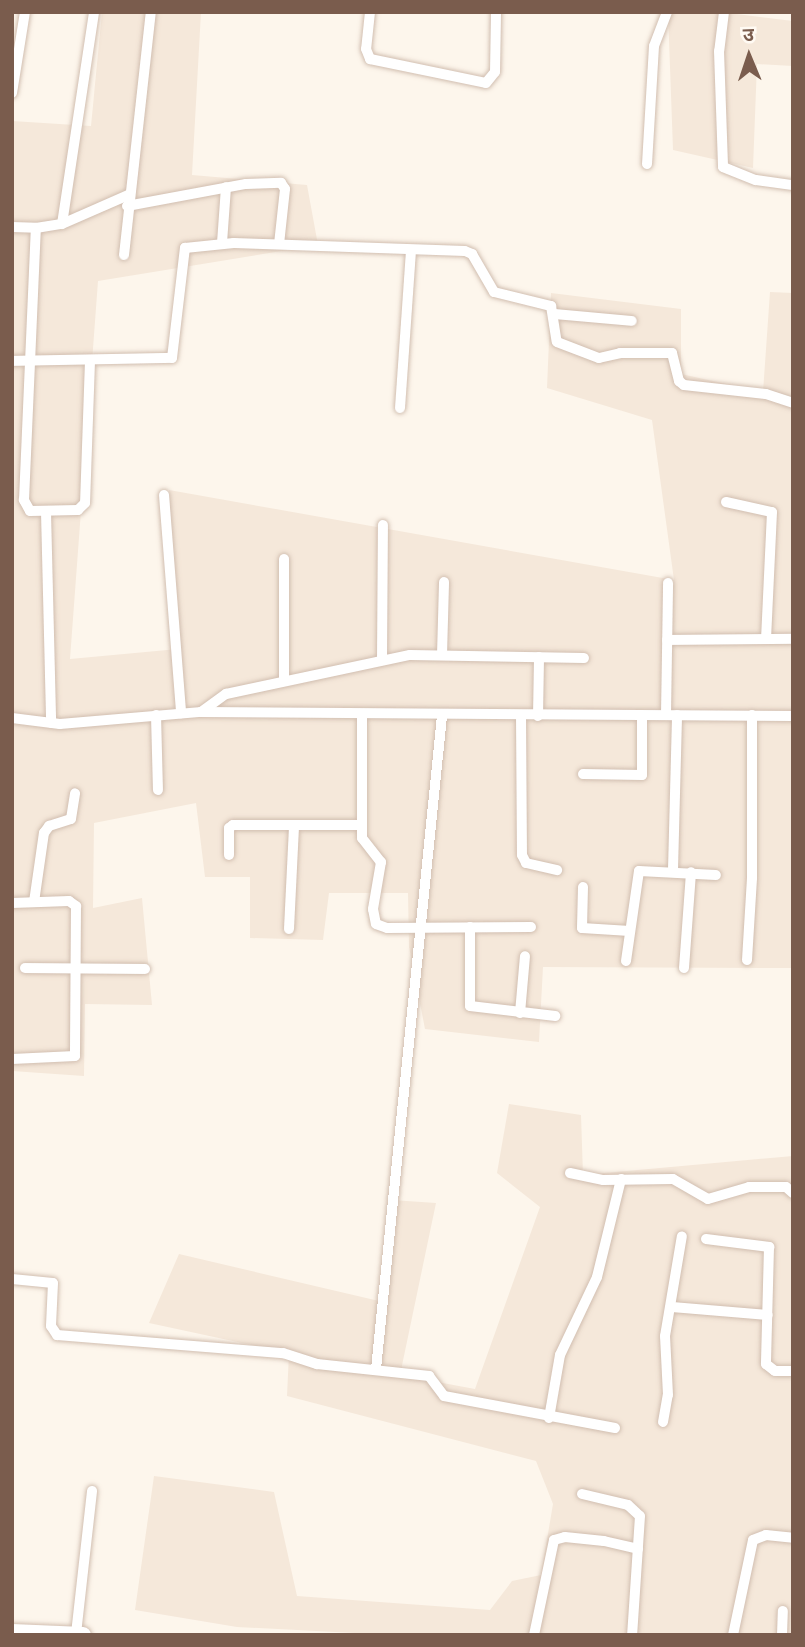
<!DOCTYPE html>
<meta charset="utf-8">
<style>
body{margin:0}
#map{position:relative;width:805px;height:1647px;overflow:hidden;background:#fdf6ec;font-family:"Work Sans","Noto Sans Devanagari",sans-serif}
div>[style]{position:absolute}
.residential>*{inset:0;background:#f5e8da}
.roads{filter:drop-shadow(0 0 2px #d1beb0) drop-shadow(0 0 2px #d1beb0)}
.street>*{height:10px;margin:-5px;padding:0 5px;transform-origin:5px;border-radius:5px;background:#fff}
.secondary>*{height:16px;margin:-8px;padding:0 8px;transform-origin:8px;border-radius:8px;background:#fff}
span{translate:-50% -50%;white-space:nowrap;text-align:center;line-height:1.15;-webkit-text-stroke:6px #fffaf3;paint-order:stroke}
.frame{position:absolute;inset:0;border:14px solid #7a5c4d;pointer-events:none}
.north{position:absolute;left:714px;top:21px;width:70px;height:70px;-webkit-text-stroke:5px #fffaf3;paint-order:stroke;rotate:358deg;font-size:19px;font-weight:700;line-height:28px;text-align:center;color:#7a5c4d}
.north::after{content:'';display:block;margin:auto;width:24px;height:32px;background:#7a5c4d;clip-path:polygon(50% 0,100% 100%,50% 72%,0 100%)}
</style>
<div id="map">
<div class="residential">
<i style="clip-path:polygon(102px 12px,201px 12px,192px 175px,307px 185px,318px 245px,98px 281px,70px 659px,178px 649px,169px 490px,674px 580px,652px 420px,547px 388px,551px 293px,681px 309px,681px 374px,763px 392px,770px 292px,793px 293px,793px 968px,543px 967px,539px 1042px,425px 1029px,409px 947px,408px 893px,329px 893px,323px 940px,250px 938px,250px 877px,205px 877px,196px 803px,94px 823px,93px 908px,142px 898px,152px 1005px,85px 1004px,84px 1076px,12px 1071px,12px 121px,91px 126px)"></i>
<i style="clip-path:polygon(668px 12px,721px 12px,793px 21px,793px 66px,757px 64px,753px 168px,673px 150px)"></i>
<i style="clip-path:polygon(509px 1104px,581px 1115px,583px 1175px,793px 1156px,793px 1635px,393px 1635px,237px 1627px,135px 1610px,154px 1476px,274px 1492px,297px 1596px,490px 1610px,512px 1581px,541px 1575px,553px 1504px,536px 1461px,287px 1396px,289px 1353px,149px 1323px,179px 1254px,379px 1301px,392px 1200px,436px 1203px,400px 1375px,475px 1389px,540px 1207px,497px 1173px)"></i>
</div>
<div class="roads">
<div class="street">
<i style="left:370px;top:12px;width:37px;rotate:96deg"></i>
<i style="left:366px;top:49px;width:11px;rotate:68deg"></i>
<i style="left:370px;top:59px;width:118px;rotate:11.7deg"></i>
<i style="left:486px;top:83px;width:14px;rotate:-51deg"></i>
<i style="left:495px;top:72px;width:60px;rotate:-89deg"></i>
<i style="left:724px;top:12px;width:39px;rotate:97deg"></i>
<i style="left:719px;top:51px;width:116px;rotate:88deg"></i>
<i style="left:723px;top:167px;width:35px;rotate:22deg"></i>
<i style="left:756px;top:180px;width:37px;rotate:8deg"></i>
<i style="left:12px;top:93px;width:82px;rotate:-80.9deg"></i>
<i style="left:647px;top:164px;width:118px;rotate:-86.6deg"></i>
<i style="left:654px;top:46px;width:36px;rotate:-69deg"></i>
<i style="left:127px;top:206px;width:121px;rotate:-10.5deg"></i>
<i style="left:246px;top:184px;width:35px;rotate:-2deg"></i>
<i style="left:281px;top:183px;width:7px;rotate:56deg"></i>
<i style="left:285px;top:189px;width:55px;rotate:96.2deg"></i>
<i style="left:62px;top:224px;width:214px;rotate:-81.4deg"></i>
<i style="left:12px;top:227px;width:24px;rotate:2deg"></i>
<i style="left:222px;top:243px;width:56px;rotate:-85.9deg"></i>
<i style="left:124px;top:255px;width:244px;rotate:-83.7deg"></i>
<i style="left:554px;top:314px;width:78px;rotate:5.1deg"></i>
<i style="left:12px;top:361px;width:160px;rotate:-1.1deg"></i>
<i style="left:172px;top:358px;width:111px;rotate:-83.3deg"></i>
<i style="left:185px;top:248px;width:49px;rotate:-5.8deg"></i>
<i style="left:234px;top:243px;width:231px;rotate:2deg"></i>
<i style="left:465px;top:251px;width:8px;rotate:23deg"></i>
<i style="left:472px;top:254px;width:44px;rotate:59.9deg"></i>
<i style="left:494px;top:292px;width:59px;rotate:13.8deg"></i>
<i style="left:551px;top:306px;width:36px;rotate:81deg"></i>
<i style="left:557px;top:342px;width:45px;rotate:20.9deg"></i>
<i style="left:599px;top:358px;width:22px;rotate:-13deg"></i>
<i style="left:620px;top:353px;width:52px"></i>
<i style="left:672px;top:353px;width:29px;rotate:76deg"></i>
<i style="left:679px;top:381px;width:6px;rotate:39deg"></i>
<i style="left:684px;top:385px;width:82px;rotate:6.3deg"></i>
<i style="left:766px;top:394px;width:28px;rotate:18deg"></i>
<i style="left:90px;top:361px;width:142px;rotate:92deg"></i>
<i style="left:85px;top:503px;width:10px;rotate:135deg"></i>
<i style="left:78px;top:510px;width:48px;rotate:178.8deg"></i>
<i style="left:30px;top:511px;width:13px;rotate:-119deg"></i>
<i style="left:24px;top:500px;width:272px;rotate:-87.5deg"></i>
<i style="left:36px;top:228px;width:26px;rotate:-9deg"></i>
<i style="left:62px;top:224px;width:72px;rotate:-23.7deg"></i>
<i style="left:400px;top:408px;width:158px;rotate:-86deg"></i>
<i style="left:164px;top:495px;width:219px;rotate:85.5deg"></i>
<i style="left:726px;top:502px;width:47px;rotate:12.3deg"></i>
<i style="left:772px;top:512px;width:125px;rotate:92.7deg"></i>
<i style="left:46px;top:512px;width:211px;rotate:88.6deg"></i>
<i style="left:284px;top:559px;width:122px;rotate:90deg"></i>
<i style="left:667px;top:640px;width:126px;rotate:-0.5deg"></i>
<i style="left:442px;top:655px;width:73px;rotate:-88.4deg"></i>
<i style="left:382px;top:660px;width:135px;rotate:-89.6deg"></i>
<i style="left:201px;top:712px;width:31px;rotate:-36deg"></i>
<i style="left:226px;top:694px;width:188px;rotate:-12deg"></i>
<i style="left:410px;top:655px;width:174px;rotate:1deg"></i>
<i style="left:156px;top:715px;width:75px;rotate:88.5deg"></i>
<i style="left:521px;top:715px;width:140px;rotate:89.6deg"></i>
<i style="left:522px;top:855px;width:9px;rotate:63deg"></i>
<i style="left:526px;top:863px;width:32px;rotate:13deg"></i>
<i style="left:666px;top:715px;width:132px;rotate:-89.1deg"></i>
<i style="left:362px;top:716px;width:122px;rotate:90deg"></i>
<i style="left:362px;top:838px;width:31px;rotate:52deg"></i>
<i style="left:381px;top:862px;width:48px;rotate:99.7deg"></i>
<i style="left:373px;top:909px;width:15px;rotate:79deg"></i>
<i style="left:376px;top:924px;width:12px;rotate:20deg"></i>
<i style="left:387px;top:928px;width:144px;rotate:-0.4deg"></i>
<i style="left:538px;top:716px;width:59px;rotate:-89deg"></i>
<i style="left:12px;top:718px;width:48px;rotate:7.1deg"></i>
<i style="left:60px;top:724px;width:142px;rotate:-4.9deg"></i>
<i style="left:201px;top:712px;width:592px;rotate:0.39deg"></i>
<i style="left:583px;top:774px;width:59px;rotate:1deg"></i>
<i style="left:642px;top:775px;width:60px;rotate:-90deg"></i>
<i style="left:229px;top:855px;width:27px;rotate:-90deg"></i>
<i style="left:229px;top:828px;width:5px;rotate:-37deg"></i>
<i style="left:233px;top:825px;width:127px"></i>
<i style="left:673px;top:870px;width:155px;rotate:-88.5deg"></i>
<i style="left:583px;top:887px;width:41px;rotate:91.4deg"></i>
<i style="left:582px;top:928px;width:48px;rotate:3.6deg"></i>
<i style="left:34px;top:902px;width:70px;rotate:-81.8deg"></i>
<i style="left:44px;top:833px;width:9px;rotate:-54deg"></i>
<i style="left:49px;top:826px;width:23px;rotate:-18deg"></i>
<i style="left:71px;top:819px;width:26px;rotate:-81deg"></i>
<i style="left:12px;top:903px;width:57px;rotate:-2deg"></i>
<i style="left:69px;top:901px;width:9px;rotate:36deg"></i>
<i style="left:76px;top:906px;width:150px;rotate:90.4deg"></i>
<i style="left:75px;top:1056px;width:63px;rotate:177.3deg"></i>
<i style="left:470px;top:927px;width:79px;rotate:90deg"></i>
<i style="left:470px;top:1006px;width:86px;rotate:6.7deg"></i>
<i style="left:289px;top:929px;width:104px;rotate:-87.2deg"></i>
<i style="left:747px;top:960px;width:82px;rotate:-86.5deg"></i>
<i style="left:752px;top:878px;width:163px;rotate:-90deg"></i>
<i style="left:626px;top:961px;width:91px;rotate:-81.8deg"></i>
<i style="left:639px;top:871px;width:77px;rotate:3deg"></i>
<i style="left:25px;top:968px;width:120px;rotate:0.5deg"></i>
<i style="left:684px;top:968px;width:96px;rotate:-85.8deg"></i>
<i style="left:520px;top:1013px;width:57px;rotate:-85deg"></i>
<i style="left:570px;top:1173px;width:34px;rotate:12deg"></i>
<i style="left:603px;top:1180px;width:70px;rotate:-0.8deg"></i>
<i style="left:673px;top:1179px;width:40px;rotate:29.7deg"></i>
<i style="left:708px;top:1199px;width:43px;rotate:-16.3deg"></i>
<i style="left:749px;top:1187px;width:37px"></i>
<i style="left:786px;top:1187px;width:9px;rotate:41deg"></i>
<i style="left:706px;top:1239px;width:64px;rotate:7.2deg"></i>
<i style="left:769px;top:1247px;width:117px;rotate:91.5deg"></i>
<i style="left:766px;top:1364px;width:11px;rotate:38deg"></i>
<i style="left:775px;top:1371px;width:18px"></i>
<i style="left:12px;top:1279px;width:41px;rotate:5.6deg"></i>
<i style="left:53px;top:1283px;width:43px;rotate:92.7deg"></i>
<i style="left:51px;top:1326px;width:11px;rotate:56deg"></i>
<i style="left:57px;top:1335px;width:227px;rotate:4.6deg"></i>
<i style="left:283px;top:1353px;width:36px;rotate:18deg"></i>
<i style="left:317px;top:1364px;width:113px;rotate:6.1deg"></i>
<i style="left:429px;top:1376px;width:25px;rotate:53deg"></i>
<i style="left:444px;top:1396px;width:174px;rotate:10.6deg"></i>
<i style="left:672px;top:1307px;width:96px;rotate:4.8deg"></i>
<i style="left:376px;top:1369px;width:656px;rotate:-84.23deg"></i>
<i style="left:549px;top:1418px;width:64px;rotate:-80.1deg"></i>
<i style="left:560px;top:1355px;width:86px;rotate:-64.6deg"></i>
<i style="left:597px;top:1277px;width:101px;rotate:-76.2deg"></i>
<i style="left:663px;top:1422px;width:27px;rotate:-80deg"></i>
<i style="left:668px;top:1395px;width:59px;rotate:-92.9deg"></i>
<i style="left:665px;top:1336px;width:101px;rotate:-80.4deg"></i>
<i style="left:582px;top:1494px;width:47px;rotate:13.4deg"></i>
<i style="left:628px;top:1505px;width:16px;rotate:43deg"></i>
<i style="left:640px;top:1516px;width:119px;rotate:93.8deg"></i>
<i style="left:76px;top:1634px;width:144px;rotate:-83.6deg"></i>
<i style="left:534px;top:1635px;width:97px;rotate:-78.1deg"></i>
<i style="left:554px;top:1540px;width:11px;rotate:-15deg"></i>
<i style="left:565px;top:1537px;width:39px;rotate:6deg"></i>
<i style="left:604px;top:1541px;width:35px;rotate:13deg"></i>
<i style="left:733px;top:1635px;width:97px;rotate:-78.1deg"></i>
<i style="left:753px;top:1540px;width:14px;rotate:-21deg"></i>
<i style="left:766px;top:1535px;width:27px;rotate:6deg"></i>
<i style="left:782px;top:1635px;width:24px;rotate:-88deg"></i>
</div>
<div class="secondary">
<i style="left:12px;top:1632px;width:71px;rotate:2.4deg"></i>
</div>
</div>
<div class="frame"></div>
<div class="north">उ</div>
</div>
